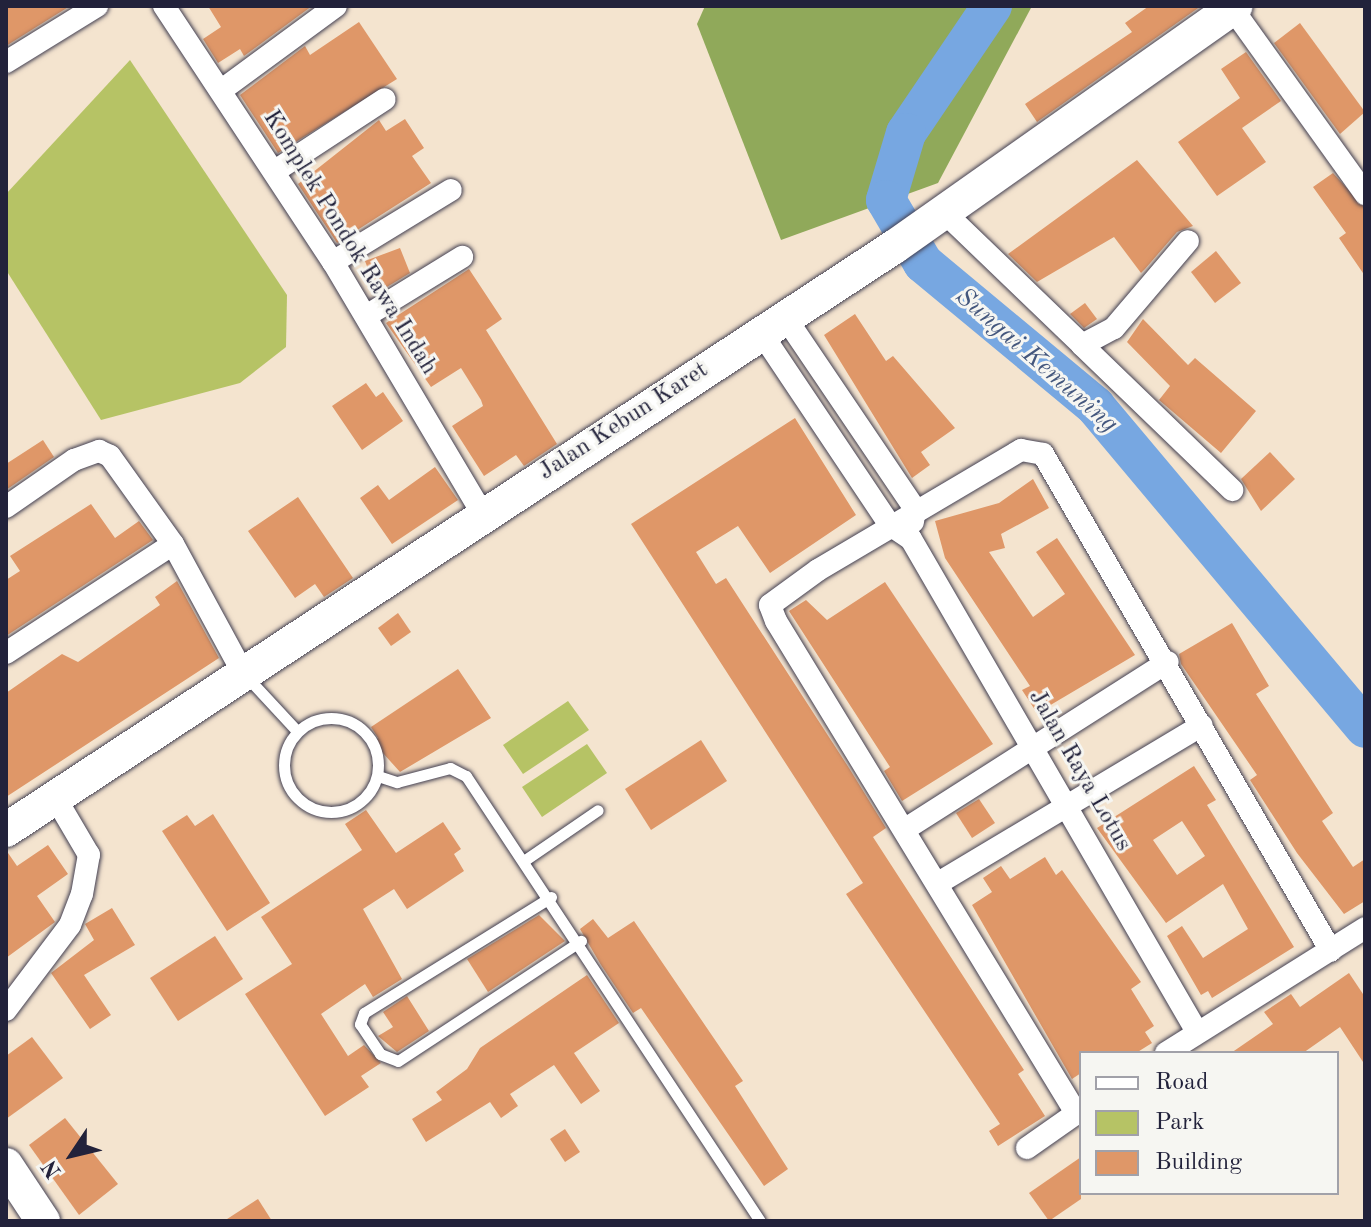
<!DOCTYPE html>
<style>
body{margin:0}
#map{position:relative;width:1371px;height:1227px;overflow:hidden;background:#f4e4cf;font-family:"Old Standard TT",serif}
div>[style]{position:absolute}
.green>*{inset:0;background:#b6c365}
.forest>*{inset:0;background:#90a95a}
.river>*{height:40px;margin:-20px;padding:0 20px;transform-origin:20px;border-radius:20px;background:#77a7e1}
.building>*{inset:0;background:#df9768}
.roads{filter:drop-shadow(0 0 2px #423f51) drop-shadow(0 0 2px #423f51)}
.lane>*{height:11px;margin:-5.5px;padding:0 5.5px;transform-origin:5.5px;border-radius:5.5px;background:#fff}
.lane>.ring{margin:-5.5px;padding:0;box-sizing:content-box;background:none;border:11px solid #fff;border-radius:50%}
.street>*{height:22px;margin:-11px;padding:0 11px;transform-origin:11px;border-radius:11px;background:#fff}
.primary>*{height:34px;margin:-17px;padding:0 17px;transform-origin:17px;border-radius:17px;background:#fff}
span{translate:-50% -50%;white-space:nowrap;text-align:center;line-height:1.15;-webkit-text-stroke:6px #f6f6f2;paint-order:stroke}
.street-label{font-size:24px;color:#22223b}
.water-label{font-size:26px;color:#44577d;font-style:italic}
.frame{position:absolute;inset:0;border:8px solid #22223b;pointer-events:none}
.legend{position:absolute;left:1079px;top:1051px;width:260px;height:144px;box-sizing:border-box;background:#f6f6f2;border:2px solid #a1a1a9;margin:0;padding:10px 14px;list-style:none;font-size:24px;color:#22223b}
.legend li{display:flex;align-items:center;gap:16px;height:40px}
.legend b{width:40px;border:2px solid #a1a1a9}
.north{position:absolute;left:32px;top:1115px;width:80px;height:80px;-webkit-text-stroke:6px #f6f6f2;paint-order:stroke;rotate:235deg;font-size:22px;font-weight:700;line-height:32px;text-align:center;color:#22223b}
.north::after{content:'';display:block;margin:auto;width:28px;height:36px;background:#22223b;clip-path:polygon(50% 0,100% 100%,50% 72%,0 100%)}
</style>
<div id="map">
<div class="green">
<i style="clip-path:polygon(130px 60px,287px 295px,286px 347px,240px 383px,101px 420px,6px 270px,6px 194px)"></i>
<i style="clip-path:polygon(568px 701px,589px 730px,523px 774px,503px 745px)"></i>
<i style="clip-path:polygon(587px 744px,607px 773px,542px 817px,522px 787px)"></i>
</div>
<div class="forest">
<i style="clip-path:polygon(705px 6px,1032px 6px,938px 183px,781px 240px,697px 24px)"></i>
</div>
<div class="river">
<i style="left:992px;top:6px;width:153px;rotate:124.1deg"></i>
<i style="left:906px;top:133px;width:70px;rotate:106.6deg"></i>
<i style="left:886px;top:200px;width:73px;rotate:59.6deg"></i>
<i style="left:923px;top:263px;width:224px;rotate:39.7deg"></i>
<i style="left:1095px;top:406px;width:420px;rotate:50deg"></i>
</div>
<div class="building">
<i style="clip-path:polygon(6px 6px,70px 6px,6px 46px)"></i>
<i style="clip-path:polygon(208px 6px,312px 6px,244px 56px,240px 49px,218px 63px,203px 39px,221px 27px)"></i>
<i style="clip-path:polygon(1149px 6px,1201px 6px,1037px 122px,1025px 104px,1132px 32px,1125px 23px)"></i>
<i style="clip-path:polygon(359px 22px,397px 79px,278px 153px,240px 95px,305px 46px,310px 55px)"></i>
<i style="clip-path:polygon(1300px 23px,1365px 112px,1340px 134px,1274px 43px)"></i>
<i style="clip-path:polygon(1246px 52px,1281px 101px,1242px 128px,1266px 162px,1217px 196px,1178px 142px,1240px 98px,1221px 69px)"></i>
<i style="clip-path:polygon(405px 119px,424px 148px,412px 156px,431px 183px,337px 243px,298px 184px,379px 120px,386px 131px)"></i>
<i style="clip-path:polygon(1137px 160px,1193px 226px,1177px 232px,1145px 269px,1141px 273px,1114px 237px,1037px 282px,1008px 254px)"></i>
<i style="clip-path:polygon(1333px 173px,1365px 208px,1365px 276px,1339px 238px,1346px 233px,1313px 187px)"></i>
<i style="clip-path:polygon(400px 248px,410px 273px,377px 293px,365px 261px)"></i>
<i style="clip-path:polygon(1216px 251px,1241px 283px,1215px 303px,1191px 272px)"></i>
<i style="clip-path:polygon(469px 269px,502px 319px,486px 330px,557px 444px,524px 466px,516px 455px,484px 476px,452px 426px,483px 406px,481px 400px,461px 368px,431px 387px,386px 323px)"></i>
<i style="clip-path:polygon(1085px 303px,1097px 319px,1084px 328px,1070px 314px)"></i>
<i style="clip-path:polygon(855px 314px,886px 361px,893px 356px,955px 428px,921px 452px,930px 465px,912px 478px,824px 335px)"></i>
<i style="clip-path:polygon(1143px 319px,1188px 365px,1195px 358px,1256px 411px,1221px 453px,1159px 400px,1170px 386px,1127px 342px)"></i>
<i style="clip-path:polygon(366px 383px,376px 397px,383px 392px,403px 421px,362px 450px,332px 406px)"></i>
<i style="clip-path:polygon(795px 418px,856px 515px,770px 573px,738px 526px,696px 552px,716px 584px,726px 578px,849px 768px,886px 828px,873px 837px,1024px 1070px,1018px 1074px,1045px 1116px,998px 1146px,989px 1131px,1000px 1124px,846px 894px,863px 883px,631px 524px)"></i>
<i style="clip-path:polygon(43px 440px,54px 457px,6px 490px,6px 464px)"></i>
<i style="clip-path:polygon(1270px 452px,1295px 479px,1261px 511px,1241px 479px)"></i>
<i style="clip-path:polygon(435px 467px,458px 500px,392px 544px,360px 498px,378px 485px,389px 500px)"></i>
<i style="clip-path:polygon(1033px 479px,1049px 508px,1001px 534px,1005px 548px,989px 552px,1033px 617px,1065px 594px,1036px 552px,1057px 538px,1135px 655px,1037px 713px,1022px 690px,1030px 686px,945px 558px,935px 521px,999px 503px)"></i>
<i style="clip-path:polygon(298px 497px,353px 578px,324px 597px,315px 584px,295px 598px,248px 531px)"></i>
<i style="clip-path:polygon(91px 504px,115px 538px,139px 521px,153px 540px,6px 636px,6px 580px,20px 571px,10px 556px)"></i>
<i style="clip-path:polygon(177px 581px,219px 658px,6px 797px,6px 693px,62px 654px,78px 662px,160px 605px,155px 597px)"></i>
<i style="clip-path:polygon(885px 582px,993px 744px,902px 801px,884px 771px,890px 767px,789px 611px,806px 600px,827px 620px)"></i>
<i style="clip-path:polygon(398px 613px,411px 632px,391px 646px,378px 628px)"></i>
<i style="clip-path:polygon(1232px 623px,1269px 686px,1256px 694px,1333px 813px,1322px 821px,1353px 867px,1365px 859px,1365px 901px,1344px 914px,1297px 853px,1250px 780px,1257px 775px,1181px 664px,1179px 654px)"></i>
<i style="clip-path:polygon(458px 669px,491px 718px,400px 772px,373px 742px,378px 738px,371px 727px)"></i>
<i style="clip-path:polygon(701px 740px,727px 781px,651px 830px,625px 789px)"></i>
<i style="clip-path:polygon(evenodd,1194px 766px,1216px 800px,1207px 805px,1294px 947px,1212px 998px,1208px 991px,1201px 995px,1167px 936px,1182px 926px,1203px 958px,1248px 929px,1223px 884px,1166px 923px,1097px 828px,1194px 766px,1182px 821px,1205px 856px,1177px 875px,1153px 840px,1182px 821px)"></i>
<i style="clip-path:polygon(979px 799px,995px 823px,972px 838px,956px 813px)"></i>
<i style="clip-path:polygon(366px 810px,396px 853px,443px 822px,461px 849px,454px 854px,464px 871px,407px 909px,394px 889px,363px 909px,402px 979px,373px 997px,365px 984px,321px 1014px,348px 1056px,364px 1045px,381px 1063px,361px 1076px,369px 1087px,325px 1116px,245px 994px,292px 964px,261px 917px,362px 850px,345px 824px)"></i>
<i style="clip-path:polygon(213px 814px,270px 903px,227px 931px,162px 831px,187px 815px,195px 826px)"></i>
<i style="clip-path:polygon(48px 845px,68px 874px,37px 896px,55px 922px,6px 958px,6px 850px,17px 866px)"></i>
<i style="clip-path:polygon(1045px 857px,1056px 875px,1062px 870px,1141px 982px,1131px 989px,1154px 1026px,1145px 1032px,1152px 1043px,1136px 1053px,1081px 1053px,1081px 1073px,1072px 1079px,972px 905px,992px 892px,983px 878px,1001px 866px,1010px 879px)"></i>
<i style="clip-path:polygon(112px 908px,135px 945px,84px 975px,111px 1015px,90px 1029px,51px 973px,94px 940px,85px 924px)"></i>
<i style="clip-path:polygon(539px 915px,565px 941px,488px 992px,467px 959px)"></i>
<i style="clip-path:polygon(593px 919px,608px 938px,634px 921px,743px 1081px,735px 1086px,788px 1169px,764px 1186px,641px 1008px,633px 1013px,601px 965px,580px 929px)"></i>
<i style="clip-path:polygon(215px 936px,243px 979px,178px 1021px,150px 978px)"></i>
<i style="clip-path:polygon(1349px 973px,1365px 997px,1365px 1065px,1340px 1027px,1303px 1053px,1231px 1053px,1273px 1024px,1264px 1012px,1291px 994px,1300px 1007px)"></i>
<i style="clip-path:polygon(587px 975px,619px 1023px,574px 1053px,600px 1091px,581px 1104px,554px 1065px,510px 1094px,518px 1106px,501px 1118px,490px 1102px,426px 1142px,412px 1119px,442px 1100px,436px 1092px,467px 1069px,480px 1048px)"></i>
<i style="clip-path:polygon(407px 996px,429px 1031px,397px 1052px,378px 1036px,393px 1027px,383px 1012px)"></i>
<i style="clip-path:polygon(32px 1037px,63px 1078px,6px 1119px,6px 1056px)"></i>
<i style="clip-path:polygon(65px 1118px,118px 1184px,79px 1215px,29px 1145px)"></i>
<i style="clip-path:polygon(565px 1129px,580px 1152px,565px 1162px,550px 1139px)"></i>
<i style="clip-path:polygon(1081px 1157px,1081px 1199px,1049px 1221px,1029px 1193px)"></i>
<i style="clip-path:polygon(258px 1199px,272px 1221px,224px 1221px)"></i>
</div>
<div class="roads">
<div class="lane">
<i style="left:246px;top:676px;width:75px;rotate:47.2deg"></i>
<i class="ring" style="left:284px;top:718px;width:83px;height:83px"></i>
<i style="left:378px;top:776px;width:20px;rotate:18deg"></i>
<i style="left:397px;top:782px;width:55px;rotate:-14.8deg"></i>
<i style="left:450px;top:768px;width:18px;rotate:27deg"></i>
<i style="left:466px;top:776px;width:533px;rotate:56.55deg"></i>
<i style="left:525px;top:860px;width:88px;rotate:-34.4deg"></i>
<i style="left:551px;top:897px;width:220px;rotate:148.2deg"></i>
<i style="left:364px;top:1013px;width:12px;rotate:110deg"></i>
<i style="left:360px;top:1024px;width:36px;rotate:56deg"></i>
<i style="left:380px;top:1054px;width:19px;rotate:21deg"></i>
<i style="left:398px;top:1061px;width:219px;rotate:-33.3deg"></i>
</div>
<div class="street">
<i style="left:164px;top:6px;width:307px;rotate:56.6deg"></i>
<i style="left:333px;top:262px;width:292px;rotate:59.3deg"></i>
<i style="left:1232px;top:8px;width:229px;rotate:54.4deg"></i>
<i style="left:6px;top:62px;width:107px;rotate:-31.6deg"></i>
<i style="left:223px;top:89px;width:140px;rotate:-36.3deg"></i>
<i style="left:275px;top:171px;width:131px;rotate:-33.2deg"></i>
<i style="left:944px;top:212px;width:192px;rotate:43.9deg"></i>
<i style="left:1082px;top:345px;width:36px;rotate:-28deg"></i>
<i style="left:1114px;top:328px;width:114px;rotate:-49.6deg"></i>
<i style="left:333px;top:262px;width:138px;rotate:-31.4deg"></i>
<i style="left:366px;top:316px;width:113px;rotate:-31.6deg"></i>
<i style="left:785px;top:317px;width:232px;rotate:55.9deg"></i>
<i style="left:915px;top:509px;width:13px;rotate:99deg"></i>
<i style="left:762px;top:334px;width:230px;rotate:56.2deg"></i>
<i style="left:890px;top:525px;width:25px;rotate:34deg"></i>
<i style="left:911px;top:539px;width:570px;rotate:59.88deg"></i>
<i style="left:1082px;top:345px;width:209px;rotate:44deg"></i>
<i style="left:6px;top:507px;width:83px;rotate:-34.7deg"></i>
<i style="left:74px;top:460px;width:27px;rotate:-20deg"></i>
<i style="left:99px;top:451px;width:12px;rotate:24deg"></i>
<i style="left:110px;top:456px;width:108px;rotate:54.4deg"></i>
<i style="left:173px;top:544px;width:147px;rotate:61.5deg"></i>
<i style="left:6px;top:653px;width:199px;rotate:-33.1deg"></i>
<i style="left:907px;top:828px;width:309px;rotate:-32.5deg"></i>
<i style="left:940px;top:882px;width:305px;rotate:-30.9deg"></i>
<i style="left:6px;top:1010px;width:106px;rotate:-53deg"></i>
<i style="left:70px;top:925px;width:33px;rotate:-69deg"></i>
<i style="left:82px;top:894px;width:40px;rotate:-80deg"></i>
<i style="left:89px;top:855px;width:67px;rotate:-120.4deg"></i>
<i style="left:1166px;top:1053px;width:235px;rotate:-32.1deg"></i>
<i style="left:1076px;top:1113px;width:576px;rotate:-121.37deg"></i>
<i style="left:776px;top:621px;width:17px;rotate:-111deg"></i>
<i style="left:770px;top:605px;width:59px;rotate:-36.1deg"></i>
<i style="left:818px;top:570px;width:236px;rotate:-30.6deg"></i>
<i style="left:1021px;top:450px;width:22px;rotate:10deg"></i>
<i style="left:1043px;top:454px;width:574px;rotate:59.91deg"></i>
<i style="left:1027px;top:1148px;width:66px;rotate:-35.1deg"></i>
</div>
<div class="primary">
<i style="left:6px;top:830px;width:1062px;rotate:-33.29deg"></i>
<i style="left:894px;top:247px;width:418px;rotate:-35.2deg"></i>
<i style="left:6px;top:1165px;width:67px;rotate:56.5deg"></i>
</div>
</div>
<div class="street-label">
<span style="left:349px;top:243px;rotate:58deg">Komplek Pondok Rawa Indah</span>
<span style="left:624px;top:422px;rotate:-33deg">Jalan Kebun Karet</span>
<span style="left:1079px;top:771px;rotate:60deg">Jalan Raya Lotus</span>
</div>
<div class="water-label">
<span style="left:1036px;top:361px;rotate:41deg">Sungai Kemuning</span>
</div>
<div class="frame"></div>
<ul class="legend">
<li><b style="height:10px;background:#fff"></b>Road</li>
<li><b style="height:22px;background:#b6c365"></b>Park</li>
<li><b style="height:22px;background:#df9768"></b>Building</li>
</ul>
<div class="north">N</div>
</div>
